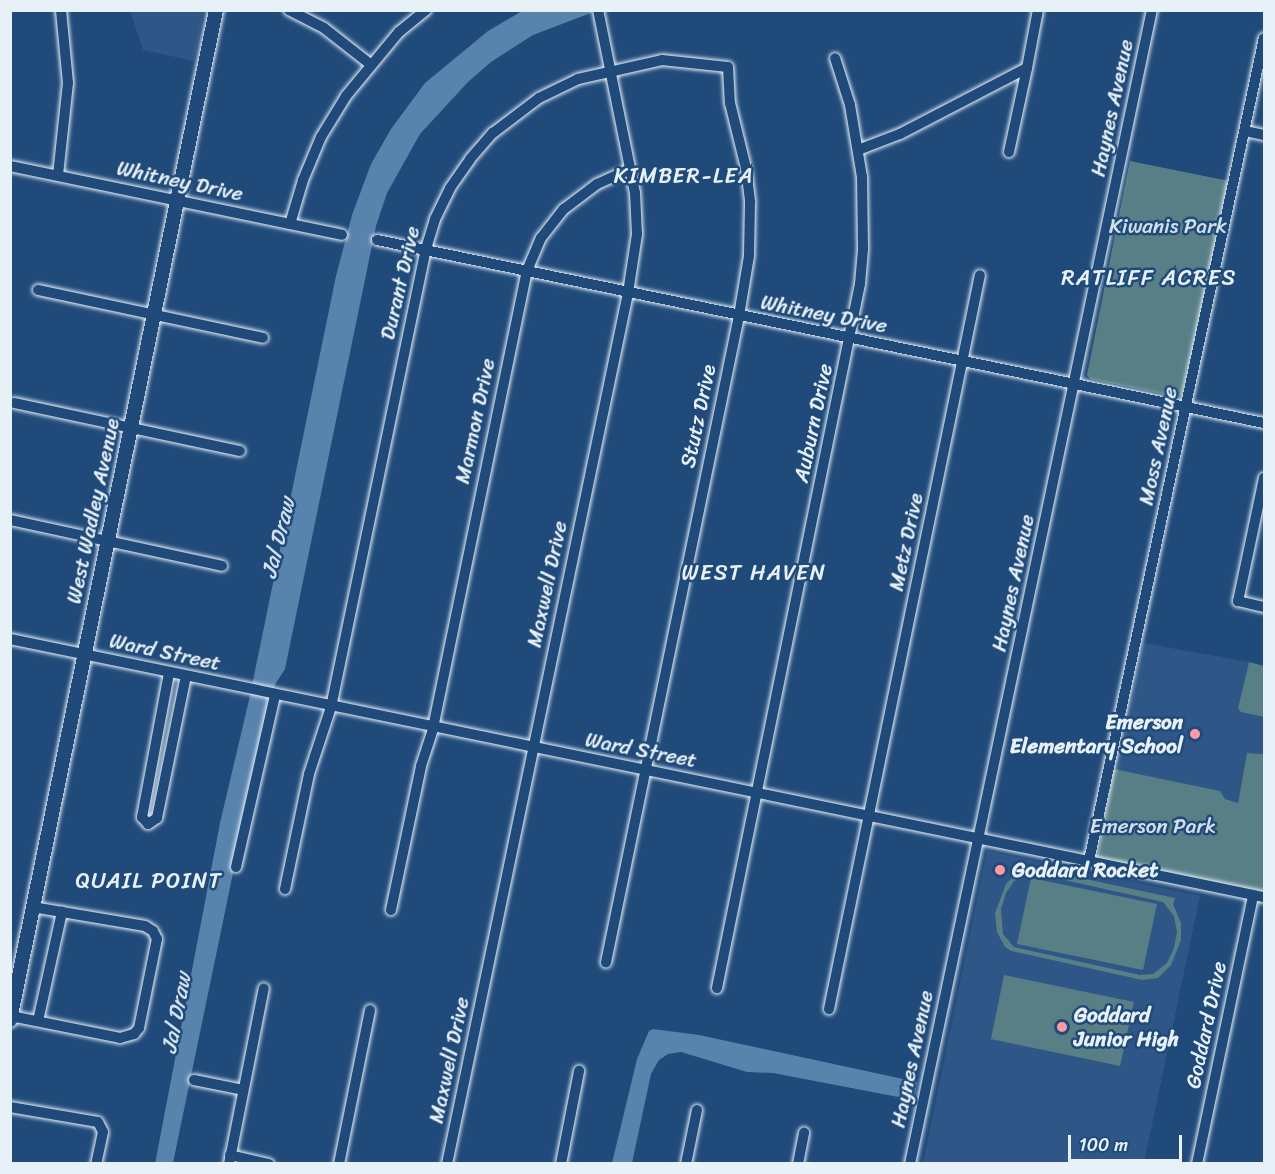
<!DOCTYPE html>
<style>
body{margin:0}
#map{position:relative;width:1275px;height:1174px;overflow:hidden;background:#1f4a7a;font-family:Sriracha,sans-serif}
div>[style]{position:absolute}
.built>*{inset:0;background:#2e5787}
.green>*{inset:0;background:#587f86}
.water>*{inset:0;background:#5883ac}
.roads{filter:drop-shadow(0 0 2px #e8f1f8) drop-shadow(0 0 2px #e8f1f8)}
.minor>*{height:10px;margin:-5px;padding:0 5px;transform-origin:5px;border-radius:5px;background:#1f4a7a}
.major>*{height:14px;margin:-7px;padding:0 7px;transform-origin:7px;border-radius:7px;background:#1f4a7a}
.dots>*{width:16px;height:16px;translate:-50% -50%;box-sizing:border-box;border:3px solid #1f4a7a;border-radius:50%}
span{translate:-50% -50%;white-space:nowrap;text-align:center;line-height:1.15;-webkit-text-stroke:5px #1f4a7a;paint-order:stroke}
.street-label{font-size:21px;color:#e8f1f8}
.park-label{font-size:21px;color:#d2e0e7}
.poi-label{font-size:21px;color:#e8f1f8;font-weight:700}
.right{translate:-100% -50%;text-align:right}
.left{translate:0 -50%;text-align:left}
.neighbourhood-label{font-size:22px;color:#e8f1f8;letter-spacing:1.5px}
.water-label{font-size:22px;color:#d2e0ed;font-style:italic}
.frame{position:absolute;inset:0;border:12px solid #e8f1f8;pointer-events:none}
.scale{position:absolute;left:1068px;top:1135px;width:114px;height:27px;box-sizing:border-box;border:3px solid #e8f1f8;border-top:0;padding-left:8px;font-size:18px;line-height:21px;white-space:nowrap;color:#e8f1f8;-webkit-text-stroke:4px #1f4a7a;paint-order:stroke}
</style>
<div id="map">
<div class="built">
<i style="clip-path:polygon(130px 11px,204px 11px,194px 61px,143px 50px)"></i>
<i style="clip-path:polygon(1143px 643px,1249px 662px,1238px 708px,1264px 715px,1264px 754px,1247px 753px,1238px 803px,1225px 799px,1220px 791px,1118px 770px)"></i>
<i style="clip-path:polygon(987px 851px,1200px 896px,1144px 1163px,923px 1164px)"></i>
</div>
<div class="green">
<i style="clip-path:polygon(1130px 161px,1229px 181px,1189px 365px,1182px 394px,1178px 397px,1090px 379px,1087px 375px)"></i>
<i style="clip-path:polygon(1249px 662px,1264px 666px,1264px 717px,1241px 712px,1238px 708px)"></i>
<i style="clip-path:polygon(1247px 753px,1264px 754px,1264px 897px,1089px 861px,1098px 854px,1114px 769px,1220px 791px,1225px 799px,1238px 803px)"></i>
<i style="clip-path:polygon(evenodd,1024px 866px,1175px 898px,1173px 904px,1181px 923px,1181px 940px,1171px 965px,1158px 978px,1142px 980px,1011px 951px,1005px 947px,997px 932px,995px 913px,1006px 884px,1024px 866px,1033px 873px,1163px 902px,1174px 916px,1177px 932px,1174px 948px,1167px 963px,1153px 974px,1140px 975px,1014px 947px,1003px 934px,1001px 909px,1006px 893px,1014px 881px,1033px 873px)"></i>
<i style="clip-path:polygon(1031px 878px,1157px 904px,1143px 970px,1017px 944px)"></i>
<i style="clip-path:polygon(1004px 975px,1134px 1002px,1120px 1066px,991px 1039px)"></i>
</div>
<div class="water">
<i style="clip-path:polygon(522px 11px,596px 11px,533px 35px,491px 62px,468px 82px,420px 134px,387px 193px,376px 226px,285px 669px,276px 683px,268px 704px,173px 1163px,155px 1164px,220px 823px,249px 700px,336px 276px,352px 215px,371px 164px,391px 129px,425px 83px,488px 31px)"></i>
<i style="clip-path:polygon(653px 1029px,699px 1035px,917px 1082px,914px 1100px,773px 1073px,747px 1072px,681px 1052px,668px 1054px,659px 1060px,651px 1074px,632px 1163px,612px 1163px,637px 1059px,649px 1031px)"></i>
</div>
<div class="roads">
<div class="minor">
<i style="left:289px;top:10px;width:39px;rotate:27deg"></i>
<i style="left:324px;top:28px;width:58px;rotate:38deg"></i>
<i style="left:1245px;top:131px;width:19px;rotate:12deg"></i>
<i style="left:858px;top:150px;width:45px;rotate:-20.9deg"></i>
<i style="left:900px;top:134px;width:143px;rotate:-27.5deg"></i>
<i style="left:1027px;top:68px;width:59px;rotate:-79.3deg"></i>
<i style="left:1009px;top:152px;width:86px;rotate:-77.9deg"></i>
<i style="left:10px;top:166px;width:339px;rotate:11.7deg"></i>
<i style="left:58px;top:175px;width:93px;rotate:-83.8deg"></i>
<i style="left:68px;top:83px;width:73px;rotate:-95.5deg"></i>
<i style="left:290px;top:224px;width:46px;rotate:-73.5deg"></i>
<i style="left:303px;top:180px;width:47px;rotate:-67.3deg"></i>
<i style="left:321px;top:137px;width:48px;rotate:-58.6deg"></i>
<i style="left:346px;top:96px;width:83px;rotate:-50.4deg"></i>
<i style="left:399px;top:32px;width:35px;rotate:-39deg"></i>
<i style="left:377px;top:240px;width:906px;rotate:11.66deg"></i>
<i style="left:38px;top:290px;width:230px;rotate:12deg"></i>
<i style="left:14px;top:403px;width:231px;rotate:12deg"></i>
<i style="left:1264px;top:478px;width:126px;rotate:101.9deg"></i>
<i style="left:1238px;top:601px;width:27px;rotate:13deg"></i>
<i style="left:10px;top:520px;width:217px;rotate:12.2deg"></i>
<i style="left:10px;top:639px;width:1280px;rotate:11.63deg"></i>
<i style="left:169px;top:673px;width:147px;rotate:100.6deg"></i>
<i style="left:142px;top:817px;width:9px;rotate:49deg"></i>
<i style="left:148px;top:824px;width:11px;rotate:-34deg"></i>
<i style="left:157px;top:818px;width:145px;rotate:-78.5deg"></i>
<i style="left:1089px;top:861px;width:841px;rotate:-78deg"></i>
<i style="left:236px;top:867px;width:176px;rotate:-77.2deg"></i>
<i style="left:285px;top:889px;width:117px;rotate:-78.2deg"></i>
<i style="left:309px;top:774px;width:71px;rotate:-71.8deg"></i>
<i style="left:331px;top:707px;width:465px;rotate:-78.3deg"></i>
<i style="left:425px;top:252px;width:34px;rotate:-73deg"></i>
<i style="left:435px;top:219px;width:34px;rotate:-64deg"></i>
<i style="left:450px;top:188px;width:35px;rotate:-55deg"></i>
<i style="left:470px;top:159px;width:35px;rotate:-49deg"></i>
<i style="left:493px;top:133px;width:58px;rotate:-37.3deg"></i>
<i style="left:539px;top:98px;width:43px;rotate:-26deg"></i>
<i style="left:578px;top:79px;width:86px;rotate:-12.7deg"></i>
<i style="left:662px;top:60px;width:66px;rotate:6.1deg"></i>
<i style="left:728px;top:67px;width:36px;rotate:87deg"></i>
<i style="left:730px;top:103px;width:67px;rotate:76.2deg"></i>
<i style="left:746px;top:168px;width:35px;rotate:83deg"></i>
<i style="left:750px;top:203px;width:53px;rotate:91.1deg"></i>
<i style="left:749px;top:256px;width:61px;rotate:99.5deg"></i>
<i style="left:739px;top:316px;width:660px;rotate:101.63deg"></i>
<i style="left:391px;top:910px;width:147px;rotate:-78.2deg"></i>
<i style="left:421px;top:766px;width:40px;rotate:-72deg"></i>
<i style="left:433px;top:728px;width:464px;rotate:-78.4deg"></i>
<i style="left:526px;top:273px;width:38px;rotate:-67deg"></i>
<i style="left:541px;top:238px;width:37px;rotate:-52deg"></i>
<i style="left:564px;top:209px;width:41px;rotate:-37.1deg"></i>
<i style="left:597px;top:184px;width:36px;rotate:-24deg"></i>
<i style="left:717px;top:988px;width:718px;rotate:-78.52deg"></i>
<i style="left:860px;top:284px;width:37px;rotate:-85deg"></i>
<i style="left:863px;top:247px;width:70px;rotate:-90.8deg"></i>
<i style="left:862px;top:177px;width:73px;rotate:-99.5deg"></i>
<i style="left:850px;top:105px;width:49px;rotate:-107.7deg"></i>
<i style="left:829px;top:1009px;width:749px;rotate:-78.38deg"></i>
<i style="left:11px;top:1016px;width:111px;rotate:11.4deg"></i>
<i style="left:120px;top:1038px;width:15px;rotate:-16deg"></i>
<i style="left:134px;top:1034px;width:8px;rotate:-50deg"></i>
<i style="left:139px;top:1028px;width:91px;rotate:-78.6deg"></i>
<i style="left:157px;top:939px;width:9px;rotate:-117deg"></i>
<i style="left:153px;top:931px;width:9px;rotate:-148deg"></i>
<i style="left:145px;top:926px;width:114px;rotate:-170.4deg"></i>
<i style="left:38px;top:1021px;width:112px;rotate:-77.6deg"></i>
<i style="left:194px;top:1080px;width:50px;rotate:11.5deg"></i>
<i style="left:10px;top:1107px;width:89px;rotate:9.7deg"></i>
<i style="left:98px;top:1122px;width:11px;rotate:63deg"></i>
<i style="left:103px;top:1132px;width:33px;rotate:102deg"></i>
<i style="left:230px;top:1155px;width:40px;rotate:13deg"></i>
<i style="left:229px;top:1164px;width:179px;rotate:-78.8deg"></i>
<i style="left:339px;top:1164px;width:157px;rotate:-78.6deg"></i>
<i style="left:447px;top:1164px;width:890px;rotate:-78.26deg"></i>
<i style="left:628px;top:293px;width:60px;rotate:-81.3deg"></i>
<i style="left:637px;top:234px;width:41px;rotate:-92.8deg"></i>
<i style="left:635px;top:193px;width:187px;rotate:-101.4deg"></i>
<i style="left:561px;top:1164px;width:95px;rotate:-79deg"></i>
<i style="left:686px;top:1164px;width:55px;rotate:-78.5deg"></i>
<i style="left:798px;top:1164px;width:32px;rotate:-79deg"></i>
<i style="left:910px;top:1164px;width:1179px;rotate:-78.16deg"></i>
<i style="left:1197px;top:1164px;width:275px;rotate:-78.2deg"></i>
</div>
<div class="major">
<i style="left:10px;top:1020px;width:1031px;rotate:-78.47deg"></i>
</div>
</div>
<div class="dots">
<i style="left:1195px;top:734px;background:#ff9aa2"></i>
<i style="left:1000px;top:870px;background:#ff9aa2"></i>
<i style="left:1062px;top:1027px;background:#ff9aa2"></i>
</div>
<div class="street-label">
<span style="left:1112px;top:108px;rotate:-78deg">Haynes Avenue</span>
<span style="left:180px;top:181px;rotate:12deg">Whitney Drive</span>
<span style="left:400px;top:283px;rotate:-77deg">Durant Drive</span>
<span style="left:824px;top:314px;rotate:11deg">Whitney Drive</span>
<span style="left:698px;top:416px;rotate:-78deg">Stutz Drive</span>
<span style="left:475px;top:421px;rotate:-78deg">Marmon Drive</span>
<span style="left:813px;top:423px;rotate:-78deg">Auburn Drive</span>
<span style="left:1158px;top:446px;rotate:-78deg">Moss Avenue</span>
<span style="left:93px;top:511px;rotate:-78deg">West Wadley Avenue</span>
<span style="left:906px;top:542px;rotate:-78deg">Metz Drive</span>
<span style="left:1013px;top:583px;rotate:-78deg">Haynes Avenue</span>
<span style="left:547px;top:584px;rotate:-78deg">Maxwell Drive</span>
<span style="left:165px;top:652px;rotate:12deg">Ward Street</span>
<span style="left:641px;top:750px;rotate:11deg">Ward Street</span>
<span style="left:1206px;top:1025px;rotate:-78deg">Goddard Drive</span>
<span style="left:912px;top:1059px;rotate:-78deg">Haynes Avenue</span>
<span style="left:449px;top:1060px;rotate:-78deg">Maxwell Drive</span>
</div>
<div class="park-label">
<span style="left:1168px;top:226px">Kiwanis Park</span>
<span style="left:1153px;top:826px">Emerson Park</span>
</div>
<div class="poi-label">
<span class="right" style="left:1183px;top:734px">Emerson<br>Elementary School</span>
<span class="left" style="left:1012px;top:870px">Goddard Rocket</span>
<span class="left" style="left:1074px;top:1027px">Goddard<br>Junior High</span>
</div>
<div class="neighbourhood-label">
<span style="left:684px;top:176px">KIMBER-LEA</span>
<span style="left:1149px;top:278px">RATLIFF ACRES</span>
<span style="left:754px;top:573px">WEST HAVEN</span>
<span style="left:149px;top:881px">QUAIL POINT</span>
</div>
<div class="water-label">
<span style="left:278px;top:538px;rotate:-76deg">Jal Draw</span>
<span style="left:176px;top:1013px;rotate:-79deg">Jal Draw</span>
</div>
<div class="frame"></div>
<div class="scale">100 m</div>
</div>
